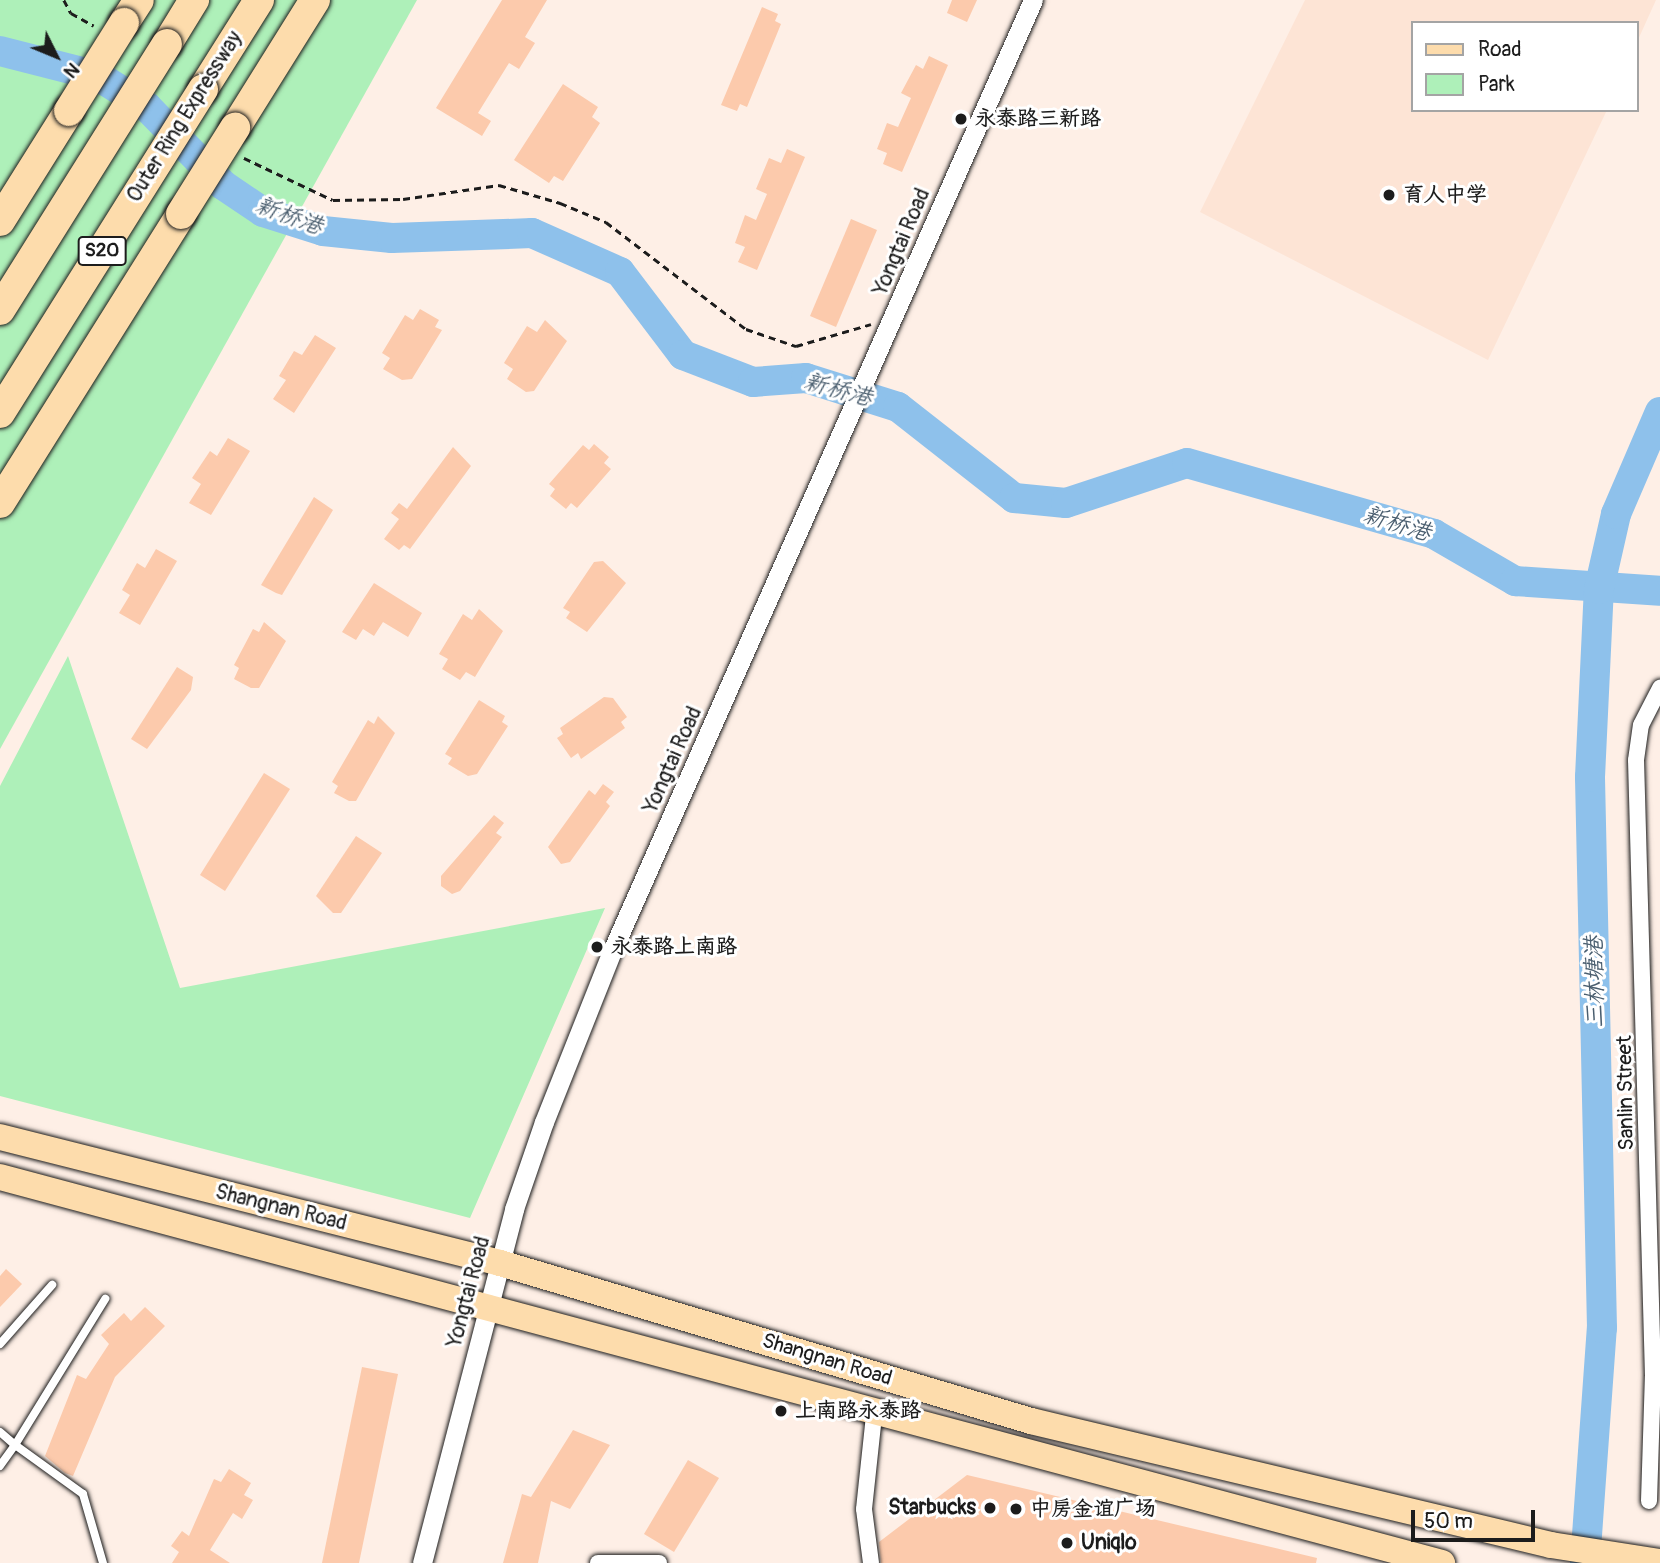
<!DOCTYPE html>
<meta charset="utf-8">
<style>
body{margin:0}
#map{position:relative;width:1660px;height:1563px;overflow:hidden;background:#feefe6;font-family:Pangolin,"LXGW WenKai TC",sans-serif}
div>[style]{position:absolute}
.built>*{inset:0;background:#fde4d5}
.green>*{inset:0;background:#aef0b9}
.river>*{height:30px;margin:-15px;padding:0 15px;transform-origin:15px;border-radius:15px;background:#8ec1eb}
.building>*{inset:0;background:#fccaac}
.path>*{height:2.5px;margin-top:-1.25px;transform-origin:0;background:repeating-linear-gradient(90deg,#1c1c1c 0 7px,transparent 0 12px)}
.roads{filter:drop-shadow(0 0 2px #1c1c1c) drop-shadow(0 0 2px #1c1c1c)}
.service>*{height:8px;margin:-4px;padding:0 4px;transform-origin:4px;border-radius:4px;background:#fff}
.minor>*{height:16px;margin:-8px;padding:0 8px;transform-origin:8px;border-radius:8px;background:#fff}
.tertiary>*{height:19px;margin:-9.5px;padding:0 9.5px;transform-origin:9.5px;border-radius:9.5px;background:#fff}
.primary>*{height:26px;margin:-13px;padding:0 13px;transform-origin:13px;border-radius:13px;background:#fddcac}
.motorway>*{height:30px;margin:-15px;padding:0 15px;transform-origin:15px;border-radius:15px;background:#fddcac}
.bridges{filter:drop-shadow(0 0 2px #1c1c1c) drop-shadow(0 0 2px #1c1c1c)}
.motorway-bridge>*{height:30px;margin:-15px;padding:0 15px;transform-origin:15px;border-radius:15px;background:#fddcac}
.dots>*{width:19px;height:19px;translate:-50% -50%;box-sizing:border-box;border:4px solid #fff;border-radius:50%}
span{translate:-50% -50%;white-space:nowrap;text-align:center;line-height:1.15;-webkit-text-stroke:6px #fff;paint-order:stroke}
.shield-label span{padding:2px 5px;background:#fff;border:2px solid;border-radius:5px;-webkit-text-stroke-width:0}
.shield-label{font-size:19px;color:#1c1c1c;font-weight:700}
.street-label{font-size:21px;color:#1c1c1c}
.poi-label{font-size:21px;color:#1c1c1c;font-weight:700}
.left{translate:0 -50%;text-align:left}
.right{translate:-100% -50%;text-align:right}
.water-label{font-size:23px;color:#4a5e6f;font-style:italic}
.legend{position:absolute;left:1411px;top:21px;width:228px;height:91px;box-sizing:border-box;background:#fff;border:2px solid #a4a4a4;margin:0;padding:9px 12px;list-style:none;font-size:21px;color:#1c1c1c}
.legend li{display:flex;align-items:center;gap:14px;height:35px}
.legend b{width:35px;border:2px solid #a4a4a4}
.north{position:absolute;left:21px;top:21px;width:70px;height:70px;-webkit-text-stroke:5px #fff;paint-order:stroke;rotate:133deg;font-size:19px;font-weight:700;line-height:28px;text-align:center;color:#1c1c1c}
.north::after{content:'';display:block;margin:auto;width:24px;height:32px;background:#1c1c1c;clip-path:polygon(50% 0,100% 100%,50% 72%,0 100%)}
.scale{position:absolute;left:1411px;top:1510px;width:124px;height:32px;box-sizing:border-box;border:4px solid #1c1c1c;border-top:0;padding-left:9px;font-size:21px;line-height:24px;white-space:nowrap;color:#1c1c1c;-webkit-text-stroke:5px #fff;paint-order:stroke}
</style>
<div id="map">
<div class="built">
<i style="clip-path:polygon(1305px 0,1656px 0,1637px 42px,1637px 23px,1413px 23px,1413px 110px,1607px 110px,1488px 360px,1200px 212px)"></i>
</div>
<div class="green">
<i style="clip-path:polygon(0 0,417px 0,0 749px)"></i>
<i style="clip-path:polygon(68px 656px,180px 988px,605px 908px,470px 1218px,0 1096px,0 786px)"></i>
</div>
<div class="river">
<i style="left:0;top:51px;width:101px;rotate:14.3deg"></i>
<i style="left:98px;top:76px;width:58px;rotate:32.3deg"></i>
<i style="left:147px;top:107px;width:109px;rotate:45.7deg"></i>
<i style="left:223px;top:185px;width:48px;rotate:34deg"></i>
<i style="left:263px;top:212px;width:63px;rotate:17.6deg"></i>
<i style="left:323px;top:231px;width:69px;rotate:5.8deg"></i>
<i style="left:392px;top:238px;width:140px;rotate:-2deg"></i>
<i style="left:532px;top:233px;width:96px;rotate:23.9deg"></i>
<i style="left:620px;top:272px;width:104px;rotate:52.8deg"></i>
<i style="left:683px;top:355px;width:75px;rotate:21.1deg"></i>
<i style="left:753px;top:382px;width:53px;rotate:-4.3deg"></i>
<i style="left:806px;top:378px;width:96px;rotate:17.5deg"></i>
<i style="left:898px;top:407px;width:147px;rotate:38.1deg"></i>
<i style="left:1014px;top:498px;width:52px;rotate:5.5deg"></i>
<i style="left:1066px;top:503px;width:127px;rotate:-18.3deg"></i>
<i style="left:1187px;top:463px;width:257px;rotate:16deg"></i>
<i style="left:1434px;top:534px;width:94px;rotate:30.1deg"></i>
<i style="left:1515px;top:581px;width:145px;rotate:3.9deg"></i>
<i style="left:1585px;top:1563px;width:236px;rotate:-85.9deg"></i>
<i style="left:1602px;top:1328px;width:551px;rotate:-91.25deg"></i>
<i style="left:1590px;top:777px;width:188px;rotate:-87.3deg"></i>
<i style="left:1599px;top:589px;width:77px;rotate:-77.2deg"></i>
<i style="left:1616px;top:514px;width:111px;rotate:-66.7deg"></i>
</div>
<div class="building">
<i style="clip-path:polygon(502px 0,547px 0,525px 37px,535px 43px,519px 69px,509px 63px,478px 113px,491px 121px,482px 136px,436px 108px)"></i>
<i style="clip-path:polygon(952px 0,977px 0,967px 22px,947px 13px)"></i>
<i style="clip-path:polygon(762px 7px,778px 14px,775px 21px,781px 24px,747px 107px,740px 104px,737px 111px,721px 105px)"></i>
<i style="clip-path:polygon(929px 56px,948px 65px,902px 172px,883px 164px,887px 153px,877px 149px,887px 123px,898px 127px,911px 98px,901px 93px,916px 65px,923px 69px)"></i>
<i style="clip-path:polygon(563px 84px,598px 107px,592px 117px,600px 123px,563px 181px,554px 176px,549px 183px,514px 160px)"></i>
<i style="clip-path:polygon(787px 149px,805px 157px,757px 270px,738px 262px,745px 247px,735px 243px,745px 215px,756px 220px,767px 194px,756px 189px,769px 158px,781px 163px)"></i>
<i style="clip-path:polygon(851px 219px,877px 230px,836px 327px,810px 316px)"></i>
<i style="clip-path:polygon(420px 309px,439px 320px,435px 327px,442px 330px,412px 379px,402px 380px,383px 369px,390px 358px,382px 353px,405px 315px,413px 320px)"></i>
<i style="clip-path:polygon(545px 320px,567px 341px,534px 391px,526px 392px,507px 379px,513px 369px,504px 363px,527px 326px,537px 332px)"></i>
<i style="clip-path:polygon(315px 335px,336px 348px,294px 413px,273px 399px,286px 380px,279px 376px,294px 351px,302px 355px)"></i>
<i style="clip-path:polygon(228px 438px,250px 451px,211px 515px,189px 503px,201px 484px,192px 478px,210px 451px,217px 456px)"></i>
<i style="clip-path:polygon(594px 444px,609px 457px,604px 463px,611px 469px,577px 508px,571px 503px,566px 509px,550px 496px,555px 489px,549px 484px,583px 445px,589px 450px)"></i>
<i style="clip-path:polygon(453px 447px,471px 466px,410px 549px,404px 545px,399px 550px,384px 539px,399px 519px,391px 513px,399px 503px,407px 509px)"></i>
<i style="clip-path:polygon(314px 497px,333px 510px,282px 595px,276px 593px,261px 585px)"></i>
<i style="clip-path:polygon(156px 549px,177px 561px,140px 625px,119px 613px,130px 595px,122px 590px,137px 563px,145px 568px)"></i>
<i style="clip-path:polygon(603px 561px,626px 583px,587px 632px,566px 618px,570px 612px,563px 608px,594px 562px)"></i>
<i style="clip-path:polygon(374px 583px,422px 613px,408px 637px,383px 622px,374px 636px,363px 629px,356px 640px,342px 632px)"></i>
<i style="clip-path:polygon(479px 609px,503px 631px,475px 677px,466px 672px,460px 680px,442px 669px,448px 659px,439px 654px,463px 614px,472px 620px)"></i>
<i style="clip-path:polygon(264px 622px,286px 641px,259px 688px,251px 688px,234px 679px,239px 668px,234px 665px,253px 629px,259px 632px)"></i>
<i style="clip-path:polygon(177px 667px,193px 677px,191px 690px,147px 749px,131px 739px)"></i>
<i style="clip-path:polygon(604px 697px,613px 698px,627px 717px,621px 722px,625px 728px,581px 759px,578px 753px,571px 758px,557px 738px,563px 734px,560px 728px)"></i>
<i style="clip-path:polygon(479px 700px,505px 716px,502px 722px,508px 726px,477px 774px,468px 776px,448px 764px,452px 758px,445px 754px)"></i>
<i style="clip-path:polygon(378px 716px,395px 733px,356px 801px,349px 801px,334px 793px,338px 786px,332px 782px,368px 720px,374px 724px)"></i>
<i style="clip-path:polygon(264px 773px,290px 789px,225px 891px,200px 875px)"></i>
<i style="clip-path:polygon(603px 784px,614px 792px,606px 802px,610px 806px,570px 862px,561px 864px,548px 847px,589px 790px,595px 795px)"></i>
<i style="clip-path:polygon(494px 815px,504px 823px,496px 833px,502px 837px,460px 891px,452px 894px,441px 886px,441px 876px)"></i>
<i style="clip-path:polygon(356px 836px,382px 853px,341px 913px,333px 913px,316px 896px)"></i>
<i style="clip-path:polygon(6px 1269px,22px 1284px,0 1307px,0 1276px)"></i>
<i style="clip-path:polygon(145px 1307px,165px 1326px,115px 1377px,73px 1476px,65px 1473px,45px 1456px,77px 1375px,86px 1379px,109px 1344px,101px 1335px,124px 1313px,131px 1321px)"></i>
<i style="clip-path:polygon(362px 1367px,398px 1374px,359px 1563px,322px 1563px)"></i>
<i style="clip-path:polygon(573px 1430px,610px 1445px,570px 1509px,551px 1501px,538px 1563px,503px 1563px,522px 1494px,531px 1497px)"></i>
<i style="clip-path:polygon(688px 1460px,719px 1478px,674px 1552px,644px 1534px)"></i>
<i style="clip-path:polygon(229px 1469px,251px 1483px,244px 1495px,253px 1500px,242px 1519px,233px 1513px,210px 1550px,230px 1563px,172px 1563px,179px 1552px,171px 1546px,182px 1531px,189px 1536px,214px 1479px,221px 1482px)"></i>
<i style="clip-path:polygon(967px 1475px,1317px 1558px,1316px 1563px,881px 1563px,879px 1542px)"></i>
</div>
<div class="path">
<i style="left:64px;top:0;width:15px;rotate:62deg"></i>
<i style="left:71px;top:13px;width:26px;rotate:29deg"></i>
<i style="left:244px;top:158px;width:98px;rotate:25.3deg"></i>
<i style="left:333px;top:200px;width:70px;rotate:-0.8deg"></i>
<i style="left:403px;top:199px;width:97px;rotate:-8.3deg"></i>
<i style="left:499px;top:185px;width:64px;rotate:16.4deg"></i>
<i style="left:560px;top:203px;width:50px;rotate:22.4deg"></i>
<i style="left:606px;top:222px;width:176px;rotate:37.4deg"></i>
<i style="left:746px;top:329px;width:53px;rotate:18.8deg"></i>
<i style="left:796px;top:346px;width:78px;rotate:-16.3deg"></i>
</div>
<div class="roads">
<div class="service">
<i style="left:0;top:1344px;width:79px;rotate:-48.6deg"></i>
<i style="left:0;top:1432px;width:20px;rotate:41deg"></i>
<i style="left:15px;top:1445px;width:26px;rotate:126deg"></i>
<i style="left:103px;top:1563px;width:72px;rotate:-106.2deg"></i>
<i style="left:83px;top:1494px;width:84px;rotate:-144.2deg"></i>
<i style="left:15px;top:1445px;width:172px;rotate:-58.3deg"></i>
</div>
<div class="minor">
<i style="left:1649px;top:1501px;width:125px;rotate:-88.2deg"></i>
<i style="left:1653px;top:1376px;width:616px;rotate:-91.58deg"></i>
<i style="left:1636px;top:760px;width:35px;rotate:-82deg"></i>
<i style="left:1641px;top:725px;width:42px;rotate:-62.8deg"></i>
<i style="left:598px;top:1563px;width:61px"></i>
<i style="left:871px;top:1563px;width:54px;rotate:-97.4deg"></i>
<i style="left:864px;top:1509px;width:95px;rotate:-83.9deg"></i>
</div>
<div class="tertiary">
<i style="left:422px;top:1563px;width:366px;rotate:-75.4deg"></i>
<i style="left:514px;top:1209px;width:92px;rotate:-71deg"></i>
<i style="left:544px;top:1122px;width:186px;rotate:-68.3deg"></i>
<i style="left:613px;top:949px;width:1038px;rotate:-66.13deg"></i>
</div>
<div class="primary">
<i style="left:0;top:1137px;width:516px;rotate:14.14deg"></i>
<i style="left:500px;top:1263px;width:554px;rotate:16.57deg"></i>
<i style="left:1031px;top:1421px;width:535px;rotate:13.41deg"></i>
<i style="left:1551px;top:1545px;width:110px;rotate:8.9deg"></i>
<i style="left:0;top:1177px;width:1493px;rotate:14.99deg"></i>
</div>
<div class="motorway">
<i style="left:124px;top:23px;width:27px;rotate:-57deg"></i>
<i style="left:167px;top:44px;width:52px;rotate:-58.5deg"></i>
<i style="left:203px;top:89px;width:105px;rotate:-57.8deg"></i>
<i style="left:235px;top:128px;width:151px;rotate:-58deg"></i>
<i style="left:0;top:221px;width:130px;rotate:-57.9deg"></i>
<i style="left:0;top:503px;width:341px;rotate:-57.9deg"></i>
</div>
</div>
<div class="bridges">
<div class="motorway-bridge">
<i style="left:69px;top:111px;width:104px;rotate:-58deg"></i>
<i style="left:181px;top:214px;width:102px;rotate:-57.9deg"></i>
<i style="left:0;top:310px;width:314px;rotate:-57.9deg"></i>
<i style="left:0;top:413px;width:382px;rotate:-57.9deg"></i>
</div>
</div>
<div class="dots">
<i style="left:961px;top:119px;background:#1c1c1c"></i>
<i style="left:1389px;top:195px;background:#1c1c1c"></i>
<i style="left:597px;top:947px;background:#1c1c1c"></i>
<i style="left:781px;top:1411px;background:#1c1c1c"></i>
<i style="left:990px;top:1508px;background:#1c1c1c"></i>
<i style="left:1016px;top:1509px;background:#1c1c1c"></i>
<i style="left:1067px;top:1543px;background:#1c1c1c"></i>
</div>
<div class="shield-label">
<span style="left:102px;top:251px">S20</span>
</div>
<div class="street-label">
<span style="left:185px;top:117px;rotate:-58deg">Outer Ring Expressway</span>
<span style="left:902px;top:242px;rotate:-67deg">Yongtai Road</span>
<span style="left:673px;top:760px;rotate:-66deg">Yongtai Road</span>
<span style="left:1626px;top:1093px;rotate:-91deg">Sanlin Street</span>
<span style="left:281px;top:1208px;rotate:14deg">Shangnan Road</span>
<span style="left:469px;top:1292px;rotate:-75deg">Yongtai Road</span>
<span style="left:827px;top:1360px;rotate:17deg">Shangnan Road</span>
</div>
<div class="poi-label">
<span class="left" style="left:975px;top:119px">永泰路三新路</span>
<span class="left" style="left:1403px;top:195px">育人中学</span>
<span class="left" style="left:611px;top:947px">永泰路上南路</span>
<span class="left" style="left:795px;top:1411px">上南路永泰路</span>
<span class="right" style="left:976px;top:1508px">Starbucks</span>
<span class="left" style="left:1030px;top:1509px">中房金谊广场</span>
<span class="left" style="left:1081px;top:1543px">Uniqlo</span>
</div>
<div class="water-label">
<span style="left:289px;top:216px;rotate:20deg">新桥港</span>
<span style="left:838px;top:390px;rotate:15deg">新桥港</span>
<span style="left:1397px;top:524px;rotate:17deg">新桥港</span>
<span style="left:1595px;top:982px;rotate:-91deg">三林塘港</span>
</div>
<ul class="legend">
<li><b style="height:9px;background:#fddcac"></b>Road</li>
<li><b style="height:19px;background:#aef0b9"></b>Park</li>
</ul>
<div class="north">N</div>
<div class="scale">50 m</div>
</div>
